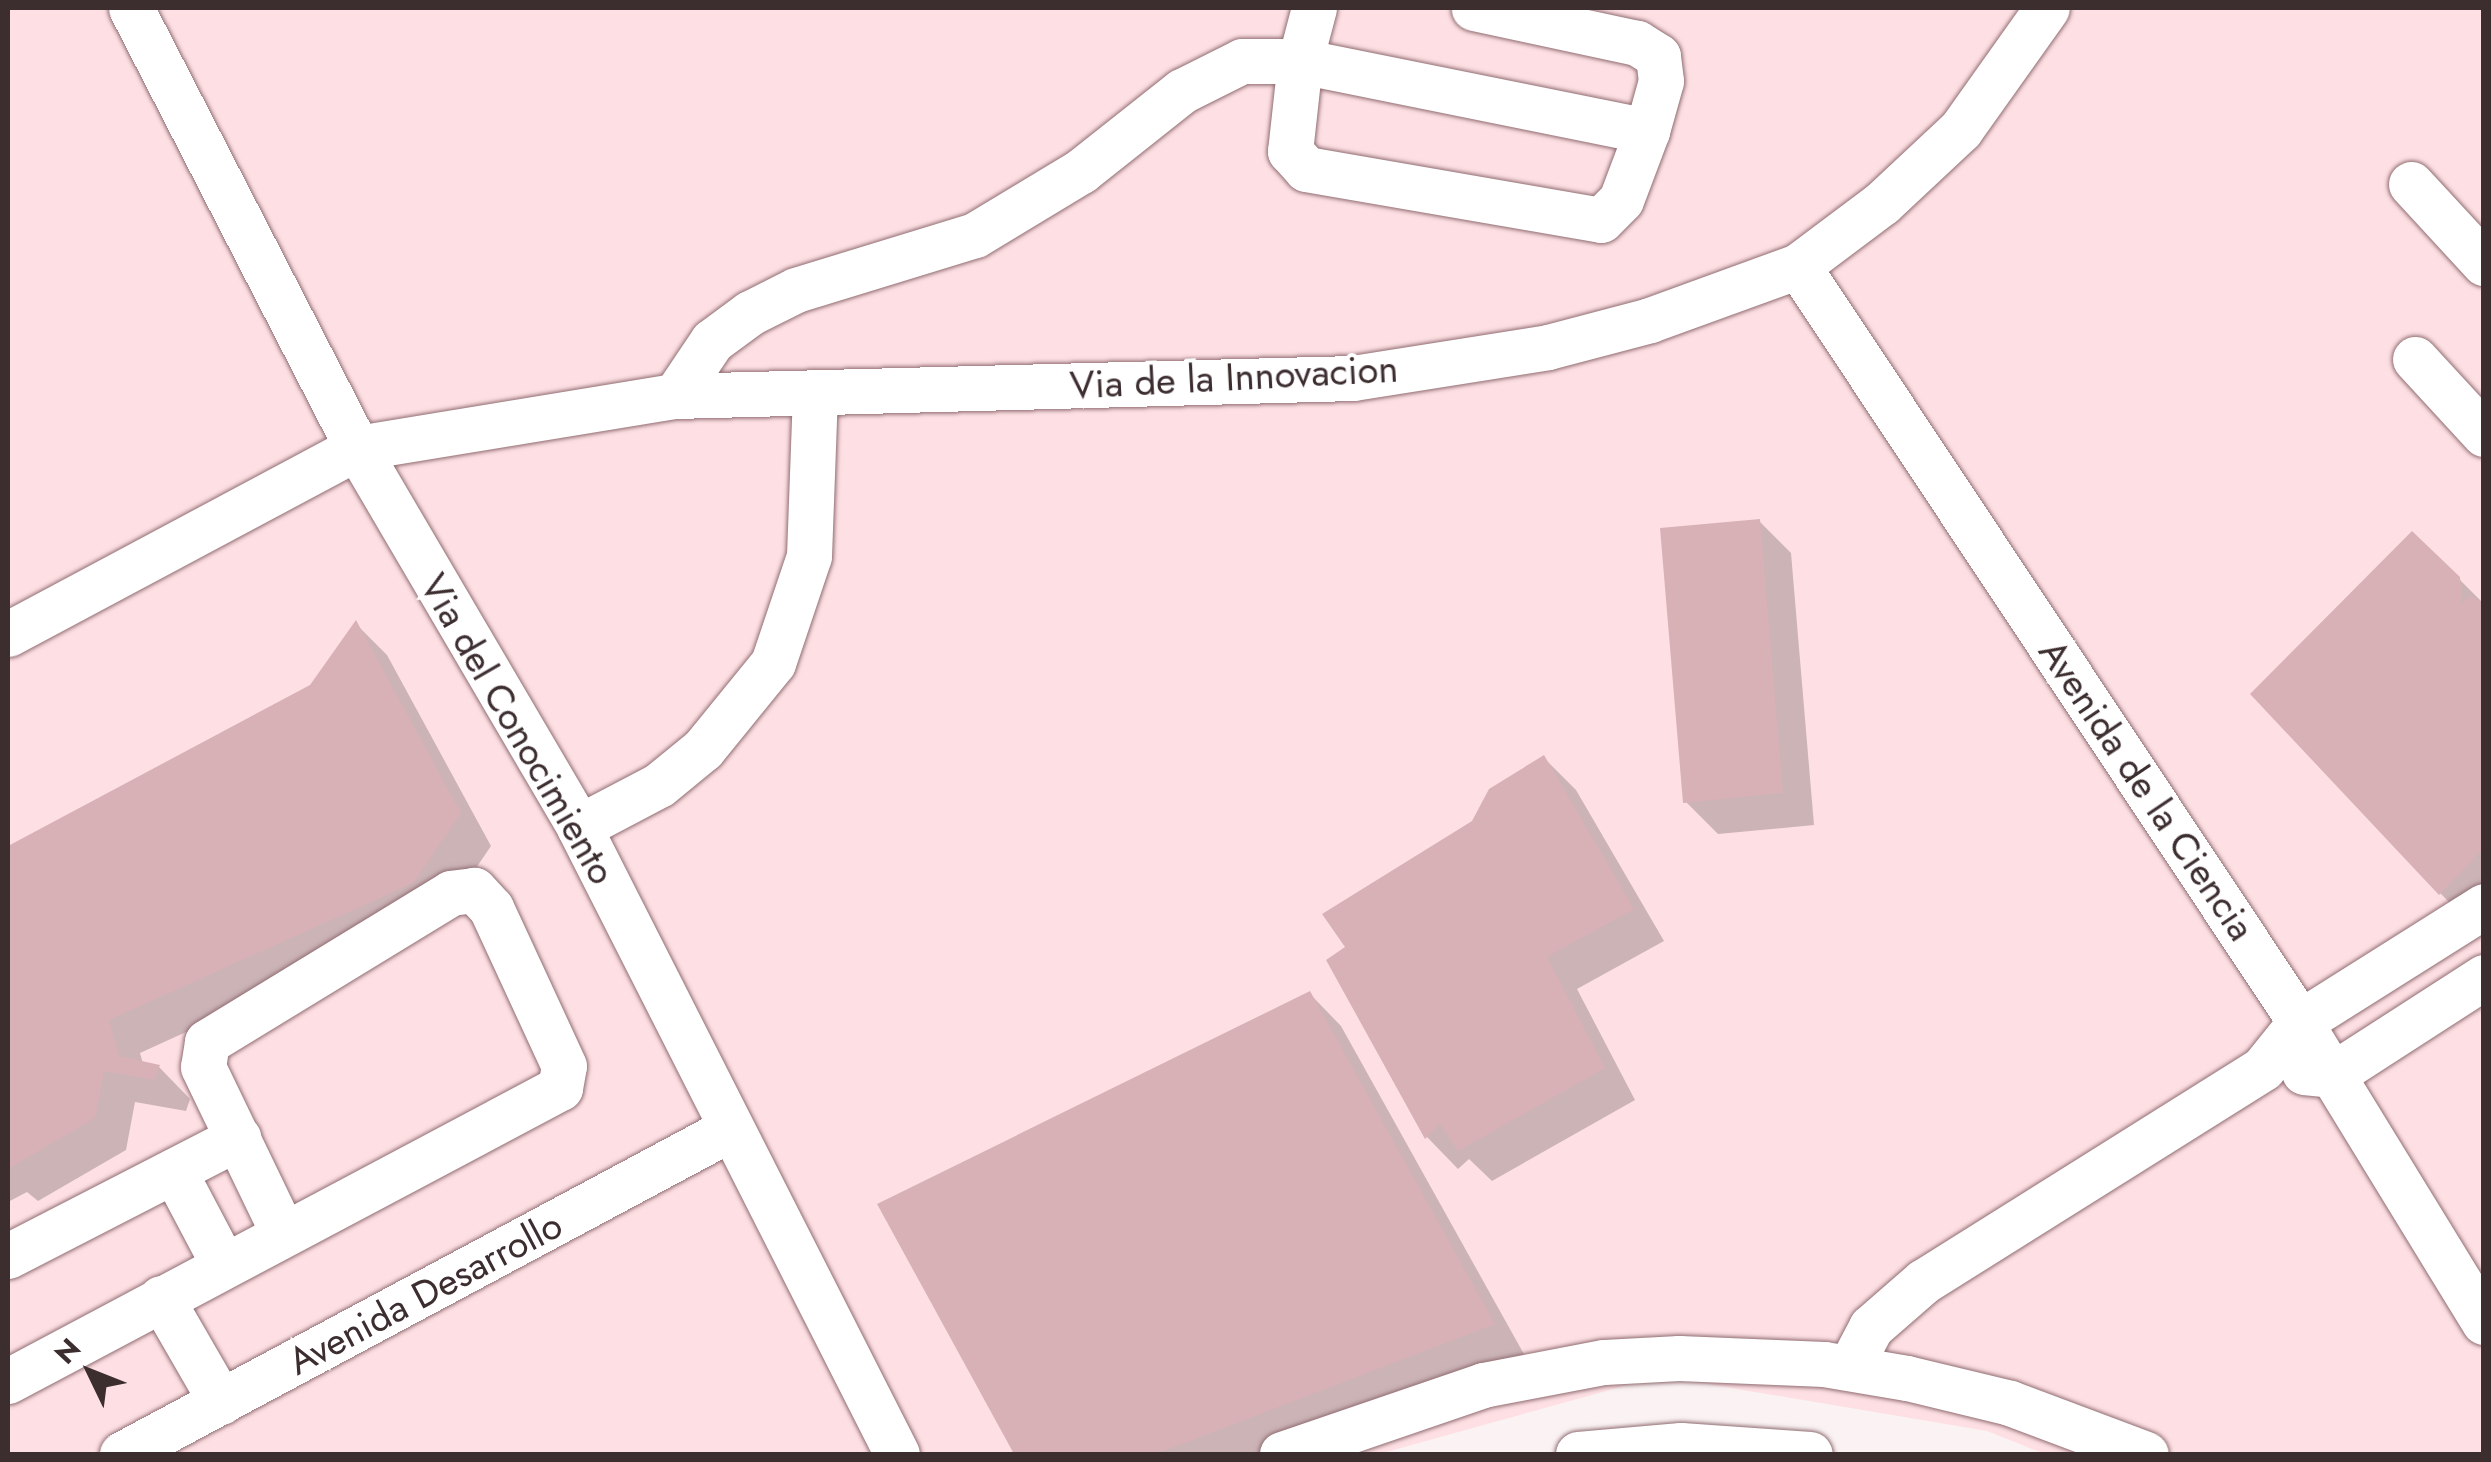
<!DOCTYPE html>
<style>
body{margin:0}
#map{position:relative;width:2491px;height:1462px;overflow:hidden;background:#faf2f3;font-family:Jost,sans-serif}
div>[style]{position:absolute}
.built>*{inset:0;background:#fee0e4}
.shadow>*{inset:0;background:#0003}
.building>*{inset:0;background:#d8b1b6}
.roads{filter:drop-shadow(0 0 2px #906d72) drop-shadow(0 0 2px #906d72)}
.minor>*{height:45px;margin:-22.5px;padding:0 22.5px;transform-origin:22.5px;border-radius:22.5px;background:#fff}
span{translate:-50% -50%;white-space:nowrap;text-align:center;line-height:1.15;-webkit-text-stroke:8px #fff;paint-order:stroke}
.street-label{font-size:38px;color:#3c2d2f}
.frame{position:absolute;inset:0;border:10px solid #3c2d2f;pointer-events:none}
.north{position:absolute;left:40px;top:1322px;width:100px;height:100px;-webkit-text-stroke:8px #fff;paint-order:stroke;rotate:313deg;font-size:28px;font-weight:700;line-height:40px;text-align:center;color:#3c2d2f}
.north::after{content:'';display:block;margin:auto;width:35px;height:45px;background:#3c2d2f;clip-path:polygon(50% 0,100% 100%,50% 72%,0 100%)}
</style>
<div id="map">
<div class="built">
<i style="clip-path:polygon(8px 8px,2483px 8px,2483px 1454px,2045px 1454px,1987px 1431px,1660px 1376px,1379px 1454px,8px 1454px)"></i>
</div>
<div class="shadow">
<i style="clip-path:polygon(1759px 521px,1791px 553px,1814px 825px,1718px 834px,1686px 802px)"></i>
<i style="clip-path:polygon(2458px 578px,2484px 604px,2484px 913px,2472px 925px,2440px 893px)"></i>
<i style="clip-path:polygon(356px 624px,387px 655px,491px 846px,445px 914px,140px 1053px,143px 1064px,159px 1067px,190px 1099px,186px 1111px,135px 1102px,126px 1150px,38px 1201px,27px 1192px,8px 1202px,8px 849px,312px 687px)"></i>
<i style="clip-path:polygon(1544px 758px,1576px 790px,1664px 941px,1577px 989px,1635px 1100px,1492px 1181px,1469px 1159px,1458px 1169px,1427px 1137px,1349px 948px)"></i>
<i style="clip-path:polygon(1310px 994px,1341px 1026px,1525px 1356px,1269px 1454px,1017px 1454px,880px 1205px)"></i>
</div>
<div class="building">
<i style="clip-path:polygon(1760px 519px,1783px 793px,1683px 803px,1660px 528px)"></i>
<i style="clip-path:polygon(2412px 531px,2460px 577px,2462px 604px,2470px 596px,2484px 603px,2484px 848px,2439px 895px,2250px 694px)"></i>
<i style="clip-path:polygon(356px 620px,461px 813px,413px 883px,109px 1020px,119px 1056px,160px 1065px,154px 1080px,104px 1071px,95px 1118px,8px 1169px,8px 846px,310px 685px)"></i>
<i style="clip-path:polygon(1544px 755px,1634px 909px,1547px 957px,1605px 1068px,1458px 1151px,1440px 1124px,1425px 1139px,1326px 960px,1345px 947px,1322px 914px,1472px 821px,1489px 789px)"></i>
<i style="clip-path:polygon(1310px 991px,1495px 1324px,1156px 1454px,1014px 1454px,877px 1204px)"></i>
</div>
<div class="roads">
<div class="minor">
<i style="left:131px;top:8px;width:495px;rotate:62.8deg"></i>
<i style="left:357px;top:448px;width:439px;rotate:59.6deg"></i>
<i style="left:579px;top:827px;width:703px;rotate:63.11deg"></i>
<i style="left:1314px;top:8px;width:55px;rotate:104.8deg"></i>
<i style="left:1300px;top:61px;width:91px;rotate:96.3deg"></i>
<i style="left:1290px;top:151px;width:24px;rotate:48deg"></i>
<i style="left:1306px;top:169px;width:299px;rotate:9.8deg"></i>
<i style="left:1601px;top:220px;width:28px;rotate:-45deg"></i>
<i style="left:1621px;top:200px;width:74px;rotate:-69.4deg"></i>
<i style="left:1647px;top:131px;width:52px;rotate:-74.4deg"></i>
<i style="left:1661px;top:81px;width:25px;rotate:-97deg"></i>
<i style="left:1658px;top:56px;width:25px;rotate:-148deg"></i>
<i style="left:1637px;top:43px;width:167px;rotate:-167.9deg"></i>
<i style="left:2411px;top:184px;width:108px;rotate:47.3deg"></i>
<i style="left:1798px;top:266px;width:907px;rotate:56.41deg"></i>
<i style="left:2300px;top:1022px;width:352px;rotate:58.5deg"></i>
<i style="left:2415px;top:359px;width:102px;rotate:47.4deg"></i>
<i style="left:675px;top:396px;width:66px;rotate:-56.1deg"></i>
<i style="left:712px;top:341px;width:47px;rotate:-36.4deg"></i>
<i style="left:750px;top:313px;width:51px;rotate:-26.6deg"></i>
<i style="left:796px;top:290px;width:187px;rotate:-17.1deg"></i>
<i style="left:975px;top:235px;width:124px;rotate:-31.1deg"></i>
<i style="left:1081px;top:171px;width:129px;rotate:-38.4deg"></i>
<i style="left:1182px;top:91px;width:67px;rotate:-26.6deg"></i>
<i style="left:1242px;top:61px;width:58px"></i>
<i style="left:1300px;top:61px;width:354px;rotate:11.4deg"></i>
<i style="left:8px;top:634px;width:395px;rotate:-28.1deg"></i>
<i style="left:357px;top:448px;width:322px;rotate:-9.3deg"></i>
<i style="left:675px;top:396px;width:678px;rotate:-1.52deg"></i>
<i style="left:1353px;top:378px;width:197px;rotate:-9deg"></i>
<i style="left:1548px;top:347px;width:106px;rotate:-14.8deg"></i>
<i style="left:1650px;top:320px;width:158px;rotate:-20deg"></i>
<i style="left:1798px;top:266px;width:105px;rotate:-36.9deg"></i>
<i style="left:1882px;top:203px;width:108px;rotate:-43.1deg"></i>
<i style="left:1961px;top:129px;width:148px;rotate:-54.6deg"></i>
<i style="left:579px;top:827px;width:90px;rotate:-27.7deg"></i>
<i style="left:659px;top:785px;width:57px;rotate:-39.3deg"></i>
<i style="left:703px;top:749px;width:111px;rotate:-50.9deg"></i>
<i style="left:773px;top:663px;width:113px;rotate:-71.4deg"></i>
<i style="left:809px;top:556px;width:162px;rotate:-87.9deg"></i>
<i style="left:2304px;top:1072px;width:28px;rotate:6deg"></i>
<i style="left:2332px;top:1075px;width:181px;rotate:-32.8deg"></i>
<i style="left:174px;top:1171px;width:105px;rotate:62.2deg"></i>
<i style="left:8px;top:1256px;width:259px;rotate:-27.2deg"></i>
<i style="left:161px;top:1298px;width:120px;rotate:60deg"></i>
<i style="left:1850px;top:1367px;width:45px;rotate:-62.3deg"></i>
<i style="left:1871px;top:1327px;width:70px;rotate:-41deg"></i>
<i style="left:1924px;top:1281px;width:400px;rotate:-32.1deg"></i>
<i style="left:2263px;top:1068px;width:59px;rotate:-51.2deg"></i>
<i style="left:2300px;top:1022px;width:218px;rotate:-32.2deg"></i>
<i style="left:8px;top:1381px;width:625px;rotate:-27.96deg"></i>
<i style="left:560px;top:1088px;width:22px;rotate:-80deg"></i>
<i style="left:564px;top:1066px;width:174px;rotate:-114.8deg"></i>
<i style="left:491px;top:908px;width:25px;rotate:-133deg"></i>
<i style="left:474px;top:890px;width:23px;rotate:173deg"></i>
<i style="left:451px;top:893px;width:286px;rotate:148.6deg"></i>
<i style="left:207px;top:1042px;width:25px;rotate:99deg"></i>
<i style="left:203px;top:1067px;width:184px;rotate:64.3deg"></i>
<i style="left:122px;top:1454px;width:687px;rotate:-28.13deg"></i>
<i style="left:1282px;top:1454px;width:213px;rotate:-18.9deg"></i>
<i style="left:1483px;top:1385px;width:123px;rotate:-10.8deg"></i>
<i style="left:1604px;top:1362px;width:75px;rotate:-3.1deg"></i>
<i style="left:1679px;top:1358px;width:145px;rotate:2.4deg"></i>
<i style="left:1824px;top:1364px;width:84px;rotate:9.6deg"></i>
<i style="left:1907px;top:1378px;width:106px;rotate:13.6deg"></i>
<i style="left:2010px;top:1403px;width:145px;rotate:20.6deg"></i>
<i style="left:1578px;top:1454px;width:103px;rotate:-5deg"></i>
<i style="left:1681px;top:1445px;width:129px;rotate:4deg"></i>
</div>
</div>
<div class="street-label">
<span style="left:1234px;top:377px;rotate:-3deg">Via de la Innovacion</span>
<span style="left:518px;top:729px;rotate:60deg">Via del Conocimiento</span>
<span style="left:2147px;top:790px;rotate:56deg">Avenida de la Ciencia</span>
<span style="left:425px;top:1293px;rotate:-28deg">Avenida Desarrollo</span>
</div>
<div class="frame"></div>
<div class="north">N</div>
</div>
